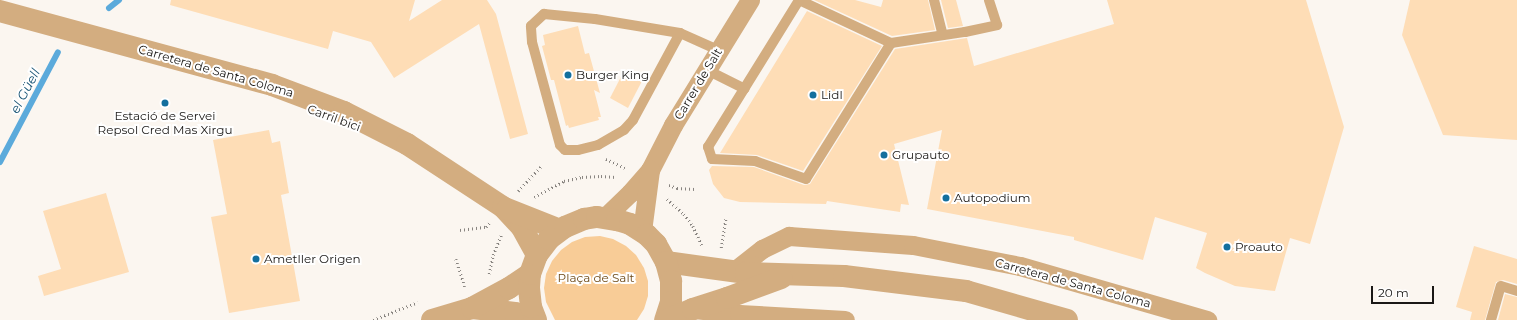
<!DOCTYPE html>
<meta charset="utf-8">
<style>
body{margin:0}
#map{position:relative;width:1517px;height:320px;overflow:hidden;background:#fbf6f0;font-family:Montserrat,sans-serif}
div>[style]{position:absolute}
.green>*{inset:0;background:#f8cc97}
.stream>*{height:6px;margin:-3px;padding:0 3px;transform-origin:3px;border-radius:3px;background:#5baadb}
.building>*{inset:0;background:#feddb6}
.path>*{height:2.5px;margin-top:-1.25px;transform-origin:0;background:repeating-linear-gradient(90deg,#898581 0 1px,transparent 0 4px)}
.service>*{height:10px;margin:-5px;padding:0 5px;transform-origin:5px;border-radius:5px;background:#d3ad80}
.minor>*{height:19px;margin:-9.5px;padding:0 9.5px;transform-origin:9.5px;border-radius:9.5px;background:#d3ad80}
.tertiary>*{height:22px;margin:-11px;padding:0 11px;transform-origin:11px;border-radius:11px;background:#d3ad80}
.dots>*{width:11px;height:11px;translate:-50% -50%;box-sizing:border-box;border:2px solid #fff;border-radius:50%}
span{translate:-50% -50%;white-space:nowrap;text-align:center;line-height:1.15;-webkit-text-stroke:4px #fff;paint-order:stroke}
.street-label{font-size:12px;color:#1a1816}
.poi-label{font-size:12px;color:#1a1816}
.left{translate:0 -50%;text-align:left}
.park-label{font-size:12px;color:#6f4b18}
.water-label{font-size:13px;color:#165273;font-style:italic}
.scale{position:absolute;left:1371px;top:286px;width:63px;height:18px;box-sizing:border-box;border:2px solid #1a1816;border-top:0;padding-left:5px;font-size:12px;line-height:14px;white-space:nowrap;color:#1a1816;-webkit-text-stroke:3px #fff;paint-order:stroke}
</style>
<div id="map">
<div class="green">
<i style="clip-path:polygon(600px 236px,613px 239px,626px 246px,636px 255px,644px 268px,648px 281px,648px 296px,644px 309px,637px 320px,555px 320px,546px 302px,544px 288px,546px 274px,552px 261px,561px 250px,572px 242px,585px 237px)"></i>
</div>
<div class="stream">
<i style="left:109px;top:8px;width:13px;rotate:-39deg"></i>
<i style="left:0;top:162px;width:124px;rotate:-62.2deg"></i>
</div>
<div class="building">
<i style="clip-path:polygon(171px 0,415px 0,409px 21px,442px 0,487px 0,496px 14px,528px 134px,510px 139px,479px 24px,394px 78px,371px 42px,333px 31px,328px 49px,170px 5px)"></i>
<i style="clip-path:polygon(814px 0,855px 0,881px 7px,883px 0,928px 0,935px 30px,892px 36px)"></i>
<i style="clip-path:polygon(941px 0,956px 0,963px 26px,948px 28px)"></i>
<i style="clip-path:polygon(1107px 0,1306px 0,1344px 127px,1310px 244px,1290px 238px,1275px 291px,1235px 286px,1205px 273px,1196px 268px,1207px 233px,1155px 217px,1143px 260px,1074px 240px,1074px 237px,927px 209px,942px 130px,894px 144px,909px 205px,901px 204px,900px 212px,827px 201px,826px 204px,740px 202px,724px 198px,713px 184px,709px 170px,712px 166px,754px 167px,804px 185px,810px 184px,895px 49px,967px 38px,974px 66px,1114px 24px)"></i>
<i style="clip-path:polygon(1410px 0,1517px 0,1517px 140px,1443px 135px,1402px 35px)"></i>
<i style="clip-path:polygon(807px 11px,882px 46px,803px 171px,757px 155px,720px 153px)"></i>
<i style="clip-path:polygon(578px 26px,585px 54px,589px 53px,600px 93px,594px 90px,601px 117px,598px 117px,599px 120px,569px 128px,568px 125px,566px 126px,554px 80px,551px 80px,542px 46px,545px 45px,543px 35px)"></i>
<i style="clip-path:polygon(624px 71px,642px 81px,628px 108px,610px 98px)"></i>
<i style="clip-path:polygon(269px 130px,272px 143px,280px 141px,289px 193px,281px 195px,300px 301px,229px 313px,211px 217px,227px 214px,213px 140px)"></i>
<i style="clip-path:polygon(106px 193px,129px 272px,44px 296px,38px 276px,61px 269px,43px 211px)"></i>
<i style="clip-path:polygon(1474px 246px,1517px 259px,1517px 284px,1503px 280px,1496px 282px,1485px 320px,1470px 320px,1472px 312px,1456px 307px)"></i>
<i style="clip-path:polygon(1505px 294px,1517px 297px,1517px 320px,1498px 320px)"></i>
</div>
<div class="path">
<i style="left:606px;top:159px;width:21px;rotate:25deg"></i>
<i style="left:669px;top:185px;width:9px;rotate:21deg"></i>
<i style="left:677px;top:188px;width:18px;rotate:3deg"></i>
<i style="left:518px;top:191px;width:34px;rotate:-47deg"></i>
<i style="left:534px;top:197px;width:34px;rotate:-28deg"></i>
<i style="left:564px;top:181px;width:18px;rotate:-13deg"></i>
<i style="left:582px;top:177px;width:19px;rotate:-3deg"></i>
<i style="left:601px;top:176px;width:15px;rotate:4deg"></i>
<i style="left:667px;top:199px;width:23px;rotate:41deg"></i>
<i style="left:684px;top:214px;width:15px;rotate:53deg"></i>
<i style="left:693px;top:226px;width:21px;rotate:65deg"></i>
<i style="left:460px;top:230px;width:26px;rotate:-7deg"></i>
<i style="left:486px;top:227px;width:5px;rotate:-53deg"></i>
<i style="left:721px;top:248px;width:31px;rotate:-81deg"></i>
<i style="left:456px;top:259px;width:29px;rotate:72deg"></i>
<i style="left:489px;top:274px;width:19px;rotate:-78deg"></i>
<i style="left:493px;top:255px;width:22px;rotate:-68deg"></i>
<i style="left:373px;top:320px;width:48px;rotate:-21.8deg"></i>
</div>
<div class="service">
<i style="left:799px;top:0;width:102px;rotate:25.1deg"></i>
<i style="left:891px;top:43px;width:160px;rotate:122deg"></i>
<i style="left:806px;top:179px;width:54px;rotate:-160.6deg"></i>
<i style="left:755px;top:161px;width:43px;rotate:-177.3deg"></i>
<i style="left:712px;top:159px;width:13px;rotate:-108deg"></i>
<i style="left:708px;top:147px;width:173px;rotate:-58.2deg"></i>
<i style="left:934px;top:0;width:36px;rotate:76deg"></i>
<i style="left:680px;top:33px;width:99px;rotate:118.4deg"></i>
<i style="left:633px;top:120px;width:13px;rotate:132deg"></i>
<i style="left:624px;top:130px;width:30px;rotate:150deg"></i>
<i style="left:598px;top:145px;width:21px;rotate:166deg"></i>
<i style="left:578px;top:150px;width:13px;rotate:180deg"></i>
<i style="left:565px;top:150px;width:7px;rotate:-135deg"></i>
<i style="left:560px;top:145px;width:107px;rotate:-105.2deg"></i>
<i style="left:532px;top:42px;width:16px;rotate:-94deg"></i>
<i style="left:531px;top:26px;width:18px;rotate:-43deg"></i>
<i style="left:544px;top:14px;width:51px;rotate:5.6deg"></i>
<i style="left:595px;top:19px;width:86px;rotate:9.4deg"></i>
<i style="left:680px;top:33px;width:42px;rotate:24.1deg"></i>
<i style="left:891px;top:43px;width:75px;rotate:-8.5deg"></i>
<i style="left:965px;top:32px;width:33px;rotate:-12deg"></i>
<i style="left:997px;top:25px;width:26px;rotate:-108deg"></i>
<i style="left:707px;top:70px;width:42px;rotate:26.6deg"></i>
<i style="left:1491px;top:320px;width:35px;rotate:-74deg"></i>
<i style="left:1501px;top:286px;width:17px;rotate:17deg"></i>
</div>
<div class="minor">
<i style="left:604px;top:218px;width:36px;rotate:-44deg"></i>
<i style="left:630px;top:193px;width:30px;rotate:-49deg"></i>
<i style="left:650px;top:170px;width:51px;rotate:-62.9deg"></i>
<i style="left:673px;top:125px;width:147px;rotate:-58.4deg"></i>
<i style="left:642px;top:231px;width:62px;rotate:-82.5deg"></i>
<i style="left:734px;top:271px;width:36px;rotate:-38deg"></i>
<i style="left:762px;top:249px;width:30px;rotate:-26deg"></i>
<i style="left:789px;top:236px;width:124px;rotate:4.2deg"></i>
<i style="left:913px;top:245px;width:109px;rotate:11.1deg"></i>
<i style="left:1020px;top:266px;width:195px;rotate:16.1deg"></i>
<i style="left:694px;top:309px;width:45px;rotate:6.3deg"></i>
<i style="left:739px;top:314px;width:106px;rotate:3.2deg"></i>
</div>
<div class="tertiary">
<i style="left:0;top:11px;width:282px;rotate:15.2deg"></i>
<i style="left:272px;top:85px;width:77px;rotate:20.6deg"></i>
<i style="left:344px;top:112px;width:71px;rotate:26.9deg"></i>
<i style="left:407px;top:144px;width:115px;rotate:33.3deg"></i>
<i style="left:503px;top:207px;width:26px;rotate:47deg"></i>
<i style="left:521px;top:226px;width:33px;rotate:61deg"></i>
<i style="left:507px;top:209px;width:57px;rotate:21.6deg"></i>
<i style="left:666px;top:262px;width:81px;rotate:7.8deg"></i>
<i style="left:746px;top:273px;width:98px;rotate:1.8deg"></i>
<i style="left:844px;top:276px;width:123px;rotate:7deg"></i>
<i style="left:966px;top:291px;width:105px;rotate:16deg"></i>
<i style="left:472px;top:308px;width:43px;rotate:6.6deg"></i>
<i style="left:515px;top:313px;width:21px;rotate:19deg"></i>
<i style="left:432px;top:320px;width:42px;rotate:-16.7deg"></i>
<i style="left:472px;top:308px;width:42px;rotate:-28.4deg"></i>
<i style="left:509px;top:288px;width:25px;rotate:-34deg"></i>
<i style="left:536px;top:320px;width:14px;rotate:-111deg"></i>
<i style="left:531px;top:307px;width:20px;rotate:-96deg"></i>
<i style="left:529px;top:287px;width:13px;rotate:-86deg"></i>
<i style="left:530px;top:274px;width:20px;rotate:-70deg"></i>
<i style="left:537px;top:255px;width:20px;rotate:-53deg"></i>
<i style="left:549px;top:239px;width:20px;rotate:-37deg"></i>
<i style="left:565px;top:227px;width:21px;rotate:-23deg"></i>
<i style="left:584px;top:219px;width:13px;rotate:-9deg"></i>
<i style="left:597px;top:217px;width:20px;rotate:9deg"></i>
<i style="left:617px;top:220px;width:14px;rotate:17deg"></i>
<i style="left:630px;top:224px;width:20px;rotate:33deg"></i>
<i style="left:647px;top:235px;width:13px;rotate:45deg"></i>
<i style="left:656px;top:244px;width:21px;rotate:61deg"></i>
<i style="left:666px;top:262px;width:20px;rotate:75deg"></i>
<i style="left:671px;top:281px;width:21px;rotate:90deg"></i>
<i style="left:671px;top:302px;width:19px;rotate:108deg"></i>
<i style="left:667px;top:320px;width:28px;rotate:-23deg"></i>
<i style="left:693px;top:309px;width:36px;rotate:-18deg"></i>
<i style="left:727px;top:298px;width:58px;rotate:-20.3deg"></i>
</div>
<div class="dots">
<i style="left:568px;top:75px;background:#136f9e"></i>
<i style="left:813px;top:95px;background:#136f9e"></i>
<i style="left:165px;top:103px;background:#136f9e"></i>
<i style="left:884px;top:155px;background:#136f9e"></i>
<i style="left:946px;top:198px;background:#136f9e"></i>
<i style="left:1227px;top:247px;background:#136f9e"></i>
<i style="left:256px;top:259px;background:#136f9e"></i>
</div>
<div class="street-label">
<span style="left:216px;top:71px;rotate:16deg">Carretera de Santa Coloma</span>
<span style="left:698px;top:84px;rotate:-59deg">Carrer de Salt</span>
<span style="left:334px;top:118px;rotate:20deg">Carril bici</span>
<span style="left:1073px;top:283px;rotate:15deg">Carretera de Santa Coloma</span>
</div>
<div class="poi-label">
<span class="left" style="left:576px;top:75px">Burger King</span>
<span class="left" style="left:821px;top:95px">Lidl</span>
<span style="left:165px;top:123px">Estació de Servei<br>Repsol Cred Mas Xirgu</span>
<span class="left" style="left:892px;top:155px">Grupauto</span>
<span class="left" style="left:954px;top:198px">Autopodium</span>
<span class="left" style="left:1235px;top:247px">Proauto</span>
<span class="left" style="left:264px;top:259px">Ametller Origen</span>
</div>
<div class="park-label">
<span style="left:596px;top:278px">Plaça de Salt</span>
</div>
<div class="water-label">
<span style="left:25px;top:91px;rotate:-62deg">el Güell</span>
</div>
<div class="scale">20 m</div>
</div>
